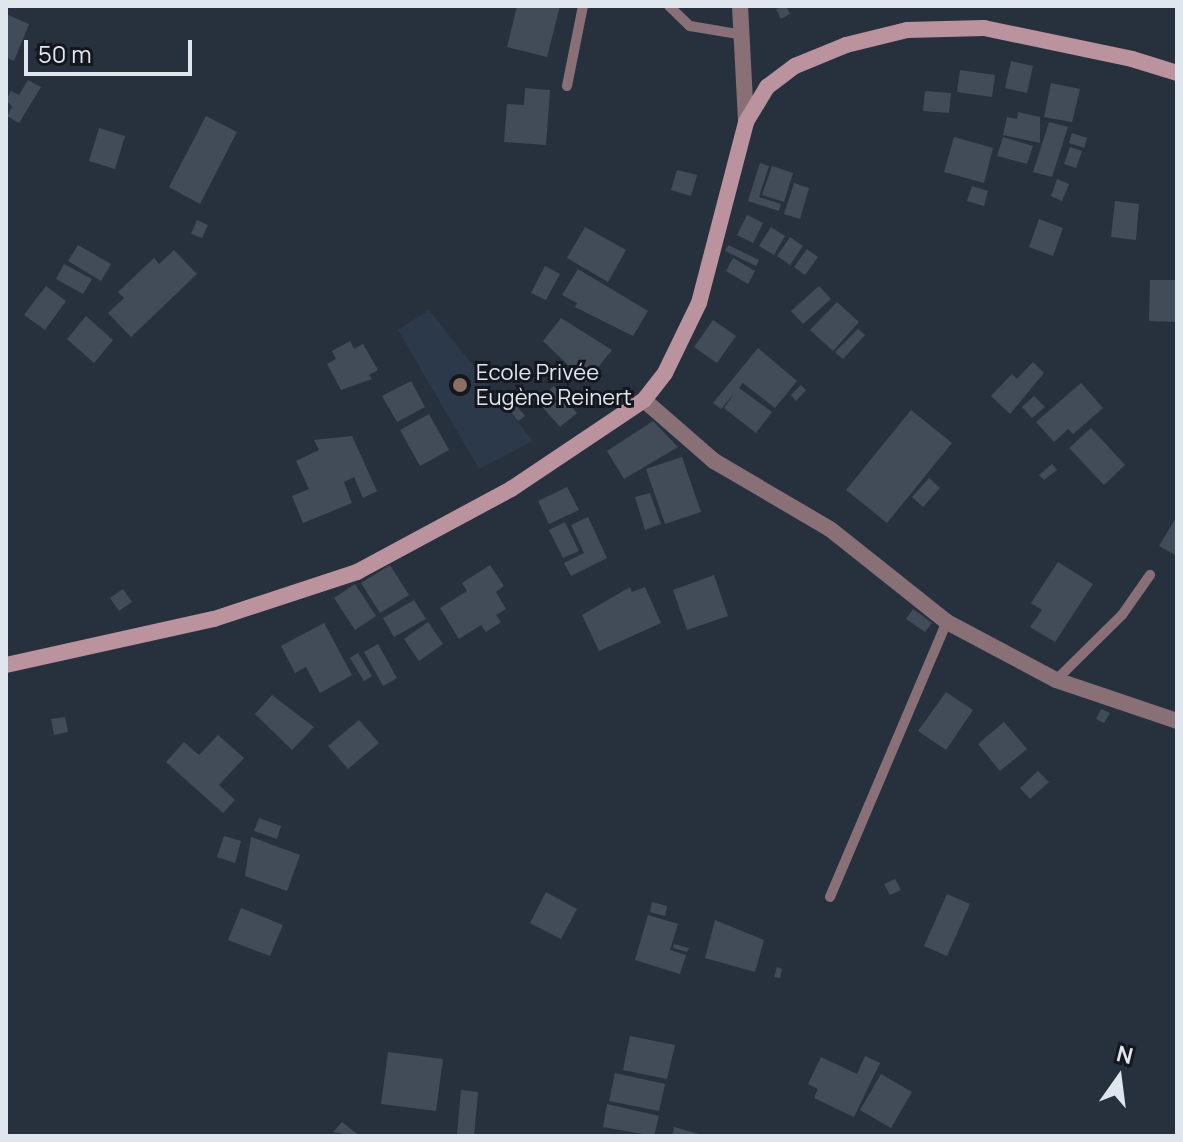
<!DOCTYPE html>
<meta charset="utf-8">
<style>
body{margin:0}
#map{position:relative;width:1183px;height:1142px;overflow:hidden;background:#27313d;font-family:Manrope,sans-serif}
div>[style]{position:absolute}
.built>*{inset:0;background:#2c394b}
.building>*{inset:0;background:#424c59}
.lane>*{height:10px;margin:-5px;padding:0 5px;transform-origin:5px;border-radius:5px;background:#897076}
.street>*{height:16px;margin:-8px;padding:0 8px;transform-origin:8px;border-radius:8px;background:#897076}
.secondary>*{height:16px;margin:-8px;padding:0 8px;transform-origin:8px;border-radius:8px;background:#bb939e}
.dots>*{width:22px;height:22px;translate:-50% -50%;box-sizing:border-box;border:4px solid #14181e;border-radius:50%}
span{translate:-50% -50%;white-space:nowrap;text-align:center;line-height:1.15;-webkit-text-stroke:6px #14181e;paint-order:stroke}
.poi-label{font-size:22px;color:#e0e6ee}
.left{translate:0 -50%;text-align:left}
.frame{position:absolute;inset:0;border:8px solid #e0e6ee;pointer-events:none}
.north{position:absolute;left:1079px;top:1038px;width:80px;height:80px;-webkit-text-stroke:6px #14181e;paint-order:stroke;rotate:14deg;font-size:22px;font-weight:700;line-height:32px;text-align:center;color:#e0e6ee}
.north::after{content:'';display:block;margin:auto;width:28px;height:36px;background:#e0e6ee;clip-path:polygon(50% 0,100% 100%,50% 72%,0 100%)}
.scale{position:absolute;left:24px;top:40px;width:168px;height:36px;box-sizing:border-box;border:4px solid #e0e6ee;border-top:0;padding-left:10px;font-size:24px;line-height:28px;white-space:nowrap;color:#e0e6ee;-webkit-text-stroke:6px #14181e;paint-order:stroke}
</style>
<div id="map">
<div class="built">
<i style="clip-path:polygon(429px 310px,533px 441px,479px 469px,398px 330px)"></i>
</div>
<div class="building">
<i style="clip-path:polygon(517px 6px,560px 6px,547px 57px,507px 47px)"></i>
<i style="clip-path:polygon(786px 6px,790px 14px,781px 19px,776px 9px)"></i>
<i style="clip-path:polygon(6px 14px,29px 24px,14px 61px,6px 57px)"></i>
<i style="clip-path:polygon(1011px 61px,1033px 66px,1027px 93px,1005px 88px)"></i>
<i style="clip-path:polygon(960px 70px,995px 75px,992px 97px,957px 92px)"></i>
<i style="clip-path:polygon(28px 80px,41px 87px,19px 123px,7px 116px,12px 107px,6px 100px,11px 91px,19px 95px)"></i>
<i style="clip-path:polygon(1051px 83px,1080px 89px,1072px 122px,1044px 117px)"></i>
<i style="clip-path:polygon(525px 88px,550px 90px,546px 145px,504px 142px,507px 104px,524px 105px)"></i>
<i style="clip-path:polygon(925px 91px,951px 93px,949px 113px,923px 111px)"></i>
<i style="clip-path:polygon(1018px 112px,1040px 117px,1040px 143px,1003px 135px,1007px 117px,1017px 119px)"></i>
<i style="clip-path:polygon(206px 116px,237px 132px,200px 204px,169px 187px)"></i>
<i style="clip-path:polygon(1049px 122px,1068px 127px,1052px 177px,1033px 172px)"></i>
<i style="clip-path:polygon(99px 128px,125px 136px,115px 169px,89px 161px)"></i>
<i style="clip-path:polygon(1072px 133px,1087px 138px,1084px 148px,1069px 143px)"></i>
<i style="clip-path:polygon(954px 137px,993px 148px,984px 183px,944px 172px)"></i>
<i style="clip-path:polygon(1003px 137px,1033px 146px,1027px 164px,997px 156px)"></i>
<i style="clip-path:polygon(1070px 147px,1082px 151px,1076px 168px,1064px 164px)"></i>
<i style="clip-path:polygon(760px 163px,769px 166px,759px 197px,781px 204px,779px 211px,748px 201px)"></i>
<i style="clip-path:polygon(772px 166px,793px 173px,784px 202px,762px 195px)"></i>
<i style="clip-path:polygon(677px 170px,697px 175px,691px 196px,671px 190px)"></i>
<i style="clip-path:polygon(1057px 179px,1069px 184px,1062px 201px,1051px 196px)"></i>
<i style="clip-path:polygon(794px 183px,809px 188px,800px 219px,784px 214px)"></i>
<i style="clip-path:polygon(972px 186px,988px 191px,984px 206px,967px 201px)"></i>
<i style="clip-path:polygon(1115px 201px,1139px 204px,1136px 240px,1111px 237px)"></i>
<i style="clip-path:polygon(747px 215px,763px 223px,753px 243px,737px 235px)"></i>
<i style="clip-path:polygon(1039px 219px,1063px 228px,1053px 256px,1029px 247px)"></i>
<i style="clip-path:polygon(197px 220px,208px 225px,202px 238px,191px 234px)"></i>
<i style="clip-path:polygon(585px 227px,626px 250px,608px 282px,567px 258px)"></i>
<i style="clip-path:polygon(771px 227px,785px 236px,774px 255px,759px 246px)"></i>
<i style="clip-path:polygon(790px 237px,803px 246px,790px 265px,777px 256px)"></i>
<i style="clip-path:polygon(78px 245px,111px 264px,101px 281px,68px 261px)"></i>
<i style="clip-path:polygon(728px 245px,759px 260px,756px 266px,725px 251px)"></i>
<i style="clip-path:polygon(807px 249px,818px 257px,805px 275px,794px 267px)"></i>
<i style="clip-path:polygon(174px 250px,197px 274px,131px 337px,108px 313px,124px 298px,118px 292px,154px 258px,159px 264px)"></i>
<i style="clip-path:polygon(733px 258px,755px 271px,748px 284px,726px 271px)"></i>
<i style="clip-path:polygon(64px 264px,92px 279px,83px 294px,56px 279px)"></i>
<i style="clip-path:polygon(545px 266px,560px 274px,546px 300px,531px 293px)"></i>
<i style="clip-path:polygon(578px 269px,648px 311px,633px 336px,575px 307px,577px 303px,562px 295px)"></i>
<i style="clip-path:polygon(1150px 280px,1177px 280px,1177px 322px,1149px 321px)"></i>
<i style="clip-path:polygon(46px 286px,66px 301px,45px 330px,24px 315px)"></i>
<i style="clip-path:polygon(819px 286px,831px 299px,803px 324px,791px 311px)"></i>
<i style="clip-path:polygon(837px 302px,859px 322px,833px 351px,810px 330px)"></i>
<i style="clip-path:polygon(86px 316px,113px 340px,94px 363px,67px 339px)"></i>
<i style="clip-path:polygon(561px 318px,612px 350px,586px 382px,543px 341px)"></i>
<i style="clip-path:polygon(713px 320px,736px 336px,717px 363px,694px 347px)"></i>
<i style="clip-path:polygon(858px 329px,865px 335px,843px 359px,835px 352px)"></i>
<i style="clip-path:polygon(350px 341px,354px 349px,363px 344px,378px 370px,369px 375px,372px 379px,341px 390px,327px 364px,336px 359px,332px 351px)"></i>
<i style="clip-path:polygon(758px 348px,797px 381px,775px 408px,743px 383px,739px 388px,772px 412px,756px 433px,724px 408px,734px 394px,721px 409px,713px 403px)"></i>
<i style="clip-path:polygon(1033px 362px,1044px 373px,1010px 414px,991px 396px,1012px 374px,1017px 379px)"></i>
<i style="clip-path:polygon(411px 381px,425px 407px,397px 422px,382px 396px)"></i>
<i style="clip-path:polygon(1081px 383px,1103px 408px,1073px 434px,1068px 429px,1054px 442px,1036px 422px)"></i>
<i style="clip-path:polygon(801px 385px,806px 390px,796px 401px,791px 395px)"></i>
<i style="clip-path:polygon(554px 386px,577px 413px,560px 427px,537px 401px)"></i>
<i style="clip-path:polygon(509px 396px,525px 416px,518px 421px,502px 401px)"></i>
<i style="clip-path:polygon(1034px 396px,1045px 407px,1032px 418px,1022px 407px)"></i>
<i style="clip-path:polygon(911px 410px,952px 443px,887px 523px,846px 490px)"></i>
<i style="clip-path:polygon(429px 414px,449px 450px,420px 466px,400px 430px)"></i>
<i style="clip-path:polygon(653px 421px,678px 447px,624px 479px,607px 451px)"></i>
<i style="clip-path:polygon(1091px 428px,1125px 465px,1104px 485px,1069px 448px)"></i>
<i style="clip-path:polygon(352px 436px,377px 491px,363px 498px,354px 477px,344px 482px,352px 503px,303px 523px,292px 496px,309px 489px,296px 461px,319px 450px,314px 440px)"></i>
<i style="clip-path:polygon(682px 457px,701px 512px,665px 524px,646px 469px)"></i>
<i style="clip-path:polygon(1052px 464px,1057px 470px,1044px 480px,1039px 475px)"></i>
<i style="clip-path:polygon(929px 478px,940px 488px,923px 507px,912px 497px)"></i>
<i style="clip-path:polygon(567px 487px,579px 510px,549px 524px,538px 501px)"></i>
<i style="clip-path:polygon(650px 493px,661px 524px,645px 530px,635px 497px)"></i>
<i style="clip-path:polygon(1177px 516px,1177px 556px,1159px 546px)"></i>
<i style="clip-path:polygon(588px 517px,607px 558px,571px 576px,564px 563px,584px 553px,571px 525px)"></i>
<i style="clip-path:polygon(565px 522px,579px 551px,563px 558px,549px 530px)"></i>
<i style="clip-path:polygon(1058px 562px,1093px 584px,1055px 642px,1030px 627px,1042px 610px,1031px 603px)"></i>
<i style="clip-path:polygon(390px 565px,409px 595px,380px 613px,361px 583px)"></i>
<i style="clip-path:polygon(490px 565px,504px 586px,496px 592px,506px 609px,496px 615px,501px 622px,486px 632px,481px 625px,459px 639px,440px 608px,467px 591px,462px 583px)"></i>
<i style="clip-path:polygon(714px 575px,728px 616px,687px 630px,673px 590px)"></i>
<i style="clip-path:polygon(355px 584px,376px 616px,355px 630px,334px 598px)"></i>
<i style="clip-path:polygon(630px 587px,632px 592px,645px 587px,661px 623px,599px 651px,582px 615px)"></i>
<i style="clip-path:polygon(123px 589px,132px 602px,119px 611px,110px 598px)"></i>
<i style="clip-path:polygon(414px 600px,426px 619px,394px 637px,383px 618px)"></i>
<i style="clip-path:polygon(913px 609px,932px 623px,925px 632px,906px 619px)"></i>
<i style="clip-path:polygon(428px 622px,443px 644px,419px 661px,404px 639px)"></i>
<i style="clip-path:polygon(324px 623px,352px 675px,320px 693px,306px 667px,295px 673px,281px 646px)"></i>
<i style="clip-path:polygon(378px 644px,397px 678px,383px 686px,364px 652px)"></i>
<i style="clip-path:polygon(358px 653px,372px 676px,364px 681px,350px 658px)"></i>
<i style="clip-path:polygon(946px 692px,973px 710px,946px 750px,918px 731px)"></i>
<i style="clip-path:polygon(272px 695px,314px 727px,292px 750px,255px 714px)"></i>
<i style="clip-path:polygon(1101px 709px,1110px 713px,1104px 723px,1096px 719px)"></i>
<i style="clip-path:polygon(65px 717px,68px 732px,54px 735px,51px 719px)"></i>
<i style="clip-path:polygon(359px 720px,379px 743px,348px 769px,328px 746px)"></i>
<i style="clip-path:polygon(1004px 722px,1027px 749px,1000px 771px,978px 744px)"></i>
<i style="clip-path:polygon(218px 735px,244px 758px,219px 785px,235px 800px,223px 813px,166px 762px,184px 742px,199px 755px)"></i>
<i style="clip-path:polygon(1038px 771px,1049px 782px,1030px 799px,1020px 788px)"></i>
<i style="clip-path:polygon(259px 818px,281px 826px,277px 839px,254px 831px)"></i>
<i style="clip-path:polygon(224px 836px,241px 841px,235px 863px,217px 857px)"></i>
<i style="clip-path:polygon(251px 837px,300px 855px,287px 891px,245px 876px)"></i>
<i style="clip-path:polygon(895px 879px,901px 890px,890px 895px,884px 884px)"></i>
<i style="clip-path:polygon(546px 892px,577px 909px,561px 939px,530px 923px)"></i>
<i style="clip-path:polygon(947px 894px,970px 904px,947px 956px,924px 946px)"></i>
<i style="clip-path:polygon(652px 902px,667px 906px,665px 916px,650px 912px)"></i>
<i style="clip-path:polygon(241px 908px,283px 925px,270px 956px,228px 940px)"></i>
<i style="clip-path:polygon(648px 915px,678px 924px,670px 950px,686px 955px,680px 974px,635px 960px)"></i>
<i style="clip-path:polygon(715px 920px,764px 940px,755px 972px,705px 958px)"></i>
<i style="clip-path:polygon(674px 944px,689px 948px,687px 952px,673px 948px)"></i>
<i style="clip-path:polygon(777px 967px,782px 969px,780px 978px,774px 977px)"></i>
<i style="clip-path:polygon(630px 1036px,675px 1045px,667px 1079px,623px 1070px)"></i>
<i style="clip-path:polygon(388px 1052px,443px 1059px,436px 1111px,381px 1104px)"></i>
<i style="clip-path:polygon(865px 1056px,880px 1063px,854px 1117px,814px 1098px,818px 1089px,808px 1084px,821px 1057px,857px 1074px)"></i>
<i style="clip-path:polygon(615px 1073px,665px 1084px,659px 1111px,609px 1101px)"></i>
<i style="clip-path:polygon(881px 1074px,912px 1092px,891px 1128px,860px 1110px)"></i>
<i style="clip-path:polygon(461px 1090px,478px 1092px,474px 1136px,457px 1134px)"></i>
<i style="clip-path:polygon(607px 1104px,659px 1116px,654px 1136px,603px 1127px)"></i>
<i style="clip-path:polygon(342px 1122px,357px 1134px,355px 1136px,333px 1132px)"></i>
<i style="clip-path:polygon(674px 1127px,702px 1135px,702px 1136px,672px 1136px)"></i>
</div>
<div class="lane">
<i style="left:669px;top:6px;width:29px;rotate:44deg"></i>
<i style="left:690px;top:26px;width:49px;rotate:9.5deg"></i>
<i style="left:567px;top:86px;width:82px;rotate:-78.7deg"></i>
<i style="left:1056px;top:680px;width:93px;rotate:-44.6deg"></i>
<i style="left:1122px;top:615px;width:49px;rotate:-55deg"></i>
<i style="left:830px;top:897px;width:299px;rotate:-67deg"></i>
</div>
<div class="street">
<i style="left:740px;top:6px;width:116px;rotate:87deg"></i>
<i style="left:644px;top:400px;width:93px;rotate:41.1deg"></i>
<i style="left:714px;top:461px;width:134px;rotate:30.4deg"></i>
<i style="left:830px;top:529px;width:149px;rotate:38.5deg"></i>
<i style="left:947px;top:622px;width:123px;rotate:28deg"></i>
<i style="left:1056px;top:680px;width:128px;rotate:18.7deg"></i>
</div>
<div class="secondary">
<i style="left:6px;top:665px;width:213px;rotate:-12.5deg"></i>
<i style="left:214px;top:619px;width:151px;rotate:-18.2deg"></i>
<i style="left:357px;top:572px;width:175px;rotate:-28.3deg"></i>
<i style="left:511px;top:489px;width:160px;rotate:-33.8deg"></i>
<i style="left:644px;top:400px;width:34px;rotate:-52deg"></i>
<i style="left:665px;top:373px;width:78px;rotate:-64.1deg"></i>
<i style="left:699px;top:303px;width:187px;rotate:-75.4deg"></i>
<i style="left:746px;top:122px;width:41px;rotate:-59deg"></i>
<i style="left:767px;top:87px;width:35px;rotate:-37deg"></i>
<i style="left:795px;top:66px;width:55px;rotate:-22.4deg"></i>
<i style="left:846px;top:45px;width:63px;rotate:-13.8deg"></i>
<i style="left:907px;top:30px;width:77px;rotate:-1.5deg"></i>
<i style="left:984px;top:28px;width:151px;rotate:11.8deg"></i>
<i style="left:1132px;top:59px;width:47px;rotate:17.3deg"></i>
</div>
<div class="dots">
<i style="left:460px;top:385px;background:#8d6e63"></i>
</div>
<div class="poi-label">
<span class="left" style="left:476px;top:385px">Ecole Privée<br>Eugène Reinert</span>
</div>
<div class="frame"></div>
<div class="north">N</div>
<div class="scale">50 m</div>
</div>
